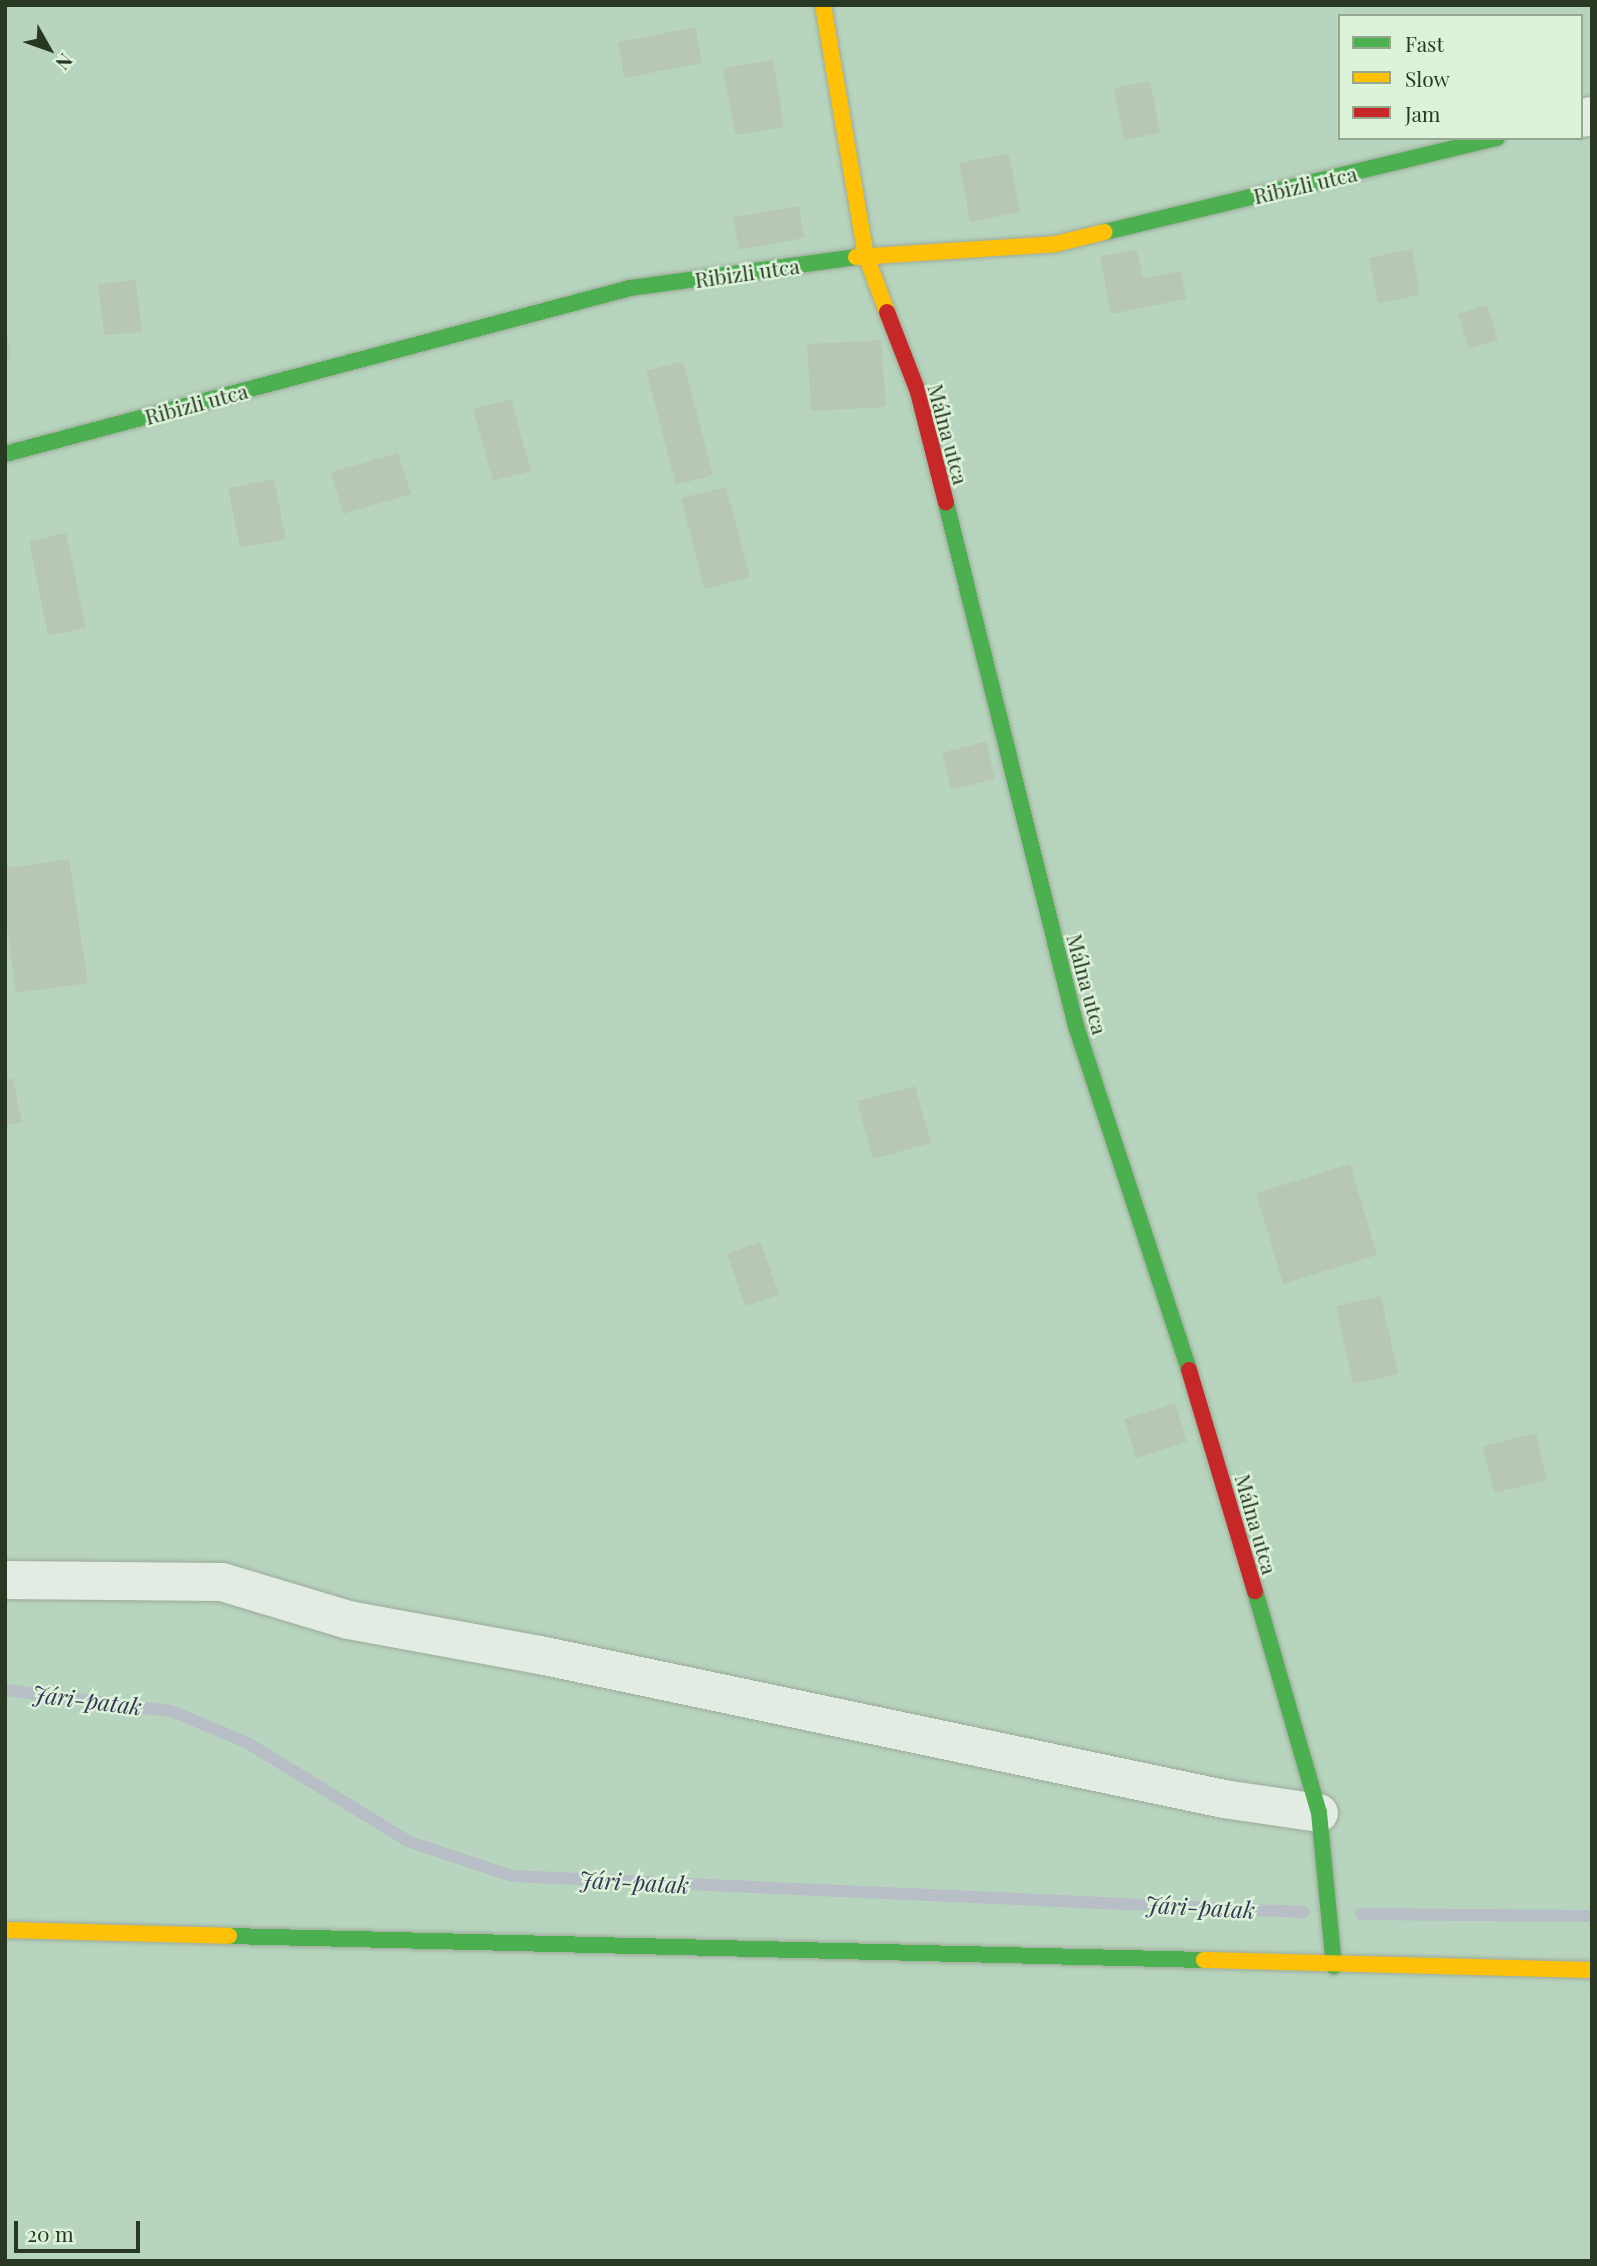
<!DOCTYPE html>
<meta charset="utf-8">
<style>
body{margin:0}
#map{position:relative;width:1597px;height:2266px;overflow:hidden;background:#d4e4d2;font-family:"Playfair Display",serif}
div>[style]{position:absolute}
.green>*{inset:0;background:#b7d5be}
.stream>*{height:12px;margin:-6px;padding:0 6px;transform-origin:6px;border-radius:6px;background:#b7bec5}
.building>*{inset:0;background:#b8c7b3}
.roads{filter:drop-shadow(0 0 2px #9daa9a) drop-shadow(0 0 2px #9daa9a)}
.street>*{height:38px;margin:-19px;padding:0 19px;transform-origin:19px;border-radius:19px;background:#e3ece3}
.fast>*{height:16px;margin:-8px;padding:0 8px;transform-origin:8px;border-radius:8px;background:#4caf50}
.slow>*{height:16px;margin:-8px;padding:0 8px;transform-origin:8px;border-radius:8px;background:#ffc107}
.jam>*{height:16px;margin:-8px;padding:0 8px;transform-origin:8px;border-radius:8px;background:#c62828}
span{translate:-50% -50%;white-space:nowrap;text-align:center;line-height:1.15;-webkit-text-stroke:5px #dcf3da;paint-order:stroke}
.street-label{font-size:21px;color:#293822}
.water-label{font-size:23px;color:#393356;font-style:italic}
.frame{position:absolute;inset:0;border:7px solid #293822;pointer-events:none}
.legend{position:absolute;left:1338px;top:14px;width:245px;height:126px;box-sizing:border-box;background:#dcf3da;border:2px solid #94a890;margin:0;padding:9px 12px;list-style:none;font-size:21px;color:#293822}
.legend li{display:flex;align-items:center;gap:14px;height:35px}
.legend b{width:35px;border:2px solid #94a890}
.north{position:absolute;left:14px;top:14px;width:70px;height:70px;-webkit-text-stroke:5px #dcf3da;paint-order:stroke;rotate:130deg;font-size:19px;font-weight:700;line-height:28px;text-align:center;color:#293822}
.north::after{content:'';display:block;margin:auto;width:24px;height:32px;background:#293822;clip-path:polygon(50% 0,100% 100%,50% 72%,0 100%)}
.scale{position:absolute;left:14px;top:2221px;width:126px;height:32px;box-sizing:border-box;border:4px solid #293822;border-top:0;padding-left:9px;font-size:21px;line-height:24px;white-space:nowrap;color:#293822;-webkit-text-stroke:5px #dcf3da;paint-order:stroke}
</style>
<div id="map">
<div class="green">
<i style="clip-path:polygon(evenodd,5px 5px,1592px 5px,1592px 2261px,5px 2261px,5px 5px,1340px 16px,1581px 16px,1581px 138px,1340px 138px,1340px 16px)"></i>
</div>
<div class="stream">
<i style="left:5px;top:1690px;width:167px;rotate:7.2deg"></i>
<i style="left:171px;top:1711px;width:81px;rotate:22.5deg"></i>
<i style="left:246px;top:1742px;width:192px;rotate:31.4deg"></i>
<i style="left:410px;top:1842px;width:108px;rotate:18.4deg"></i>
<i style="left:512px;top:1876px;width:792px;rotate:2.61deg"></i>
<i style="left:1361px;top:1914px;width:231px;rotate:0.5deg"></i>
</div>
<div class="building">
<i style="clip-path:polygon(696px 27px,702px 63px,624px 78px,618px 42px)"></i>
<i style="clip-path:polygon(773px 60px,784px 127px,735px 135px,723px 68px)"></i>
<i style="clip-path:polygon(1150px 81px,1160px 133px,1124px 140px,1114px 88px)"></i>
<i style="clip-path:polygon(1009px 153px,1020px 212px,970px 222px,959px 163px)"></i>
<i style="clip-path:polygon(799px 206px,804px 238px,739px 250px,733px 217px)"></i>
<i style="clip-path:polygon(1137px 249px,1143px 278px,1181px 271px,1186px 299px,1111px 314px,1100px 256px)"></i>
<i style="clip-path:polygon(1412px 249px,1420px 295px,1378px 303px,1369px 258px)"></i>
<i style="clip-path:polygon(136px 280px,142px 332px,104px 335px,98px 284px)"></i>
<i style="clip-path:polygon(1487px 305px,1498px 340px,1469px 349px,1458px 314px)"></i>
<i style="clip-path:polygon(5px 326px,12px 359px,5px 360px)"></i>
<i style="clip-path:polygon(881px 340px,886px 407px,811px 411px,807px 344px)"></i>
<i style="clip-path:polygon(683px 361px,713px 475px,676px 485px,646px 371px)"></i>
<i style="clip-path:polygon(511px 399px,531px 471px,493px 481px,473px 409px)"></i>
<i style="clip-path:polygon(398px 453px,411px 494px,343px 514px,331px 472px)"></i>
<i style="clip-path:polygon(274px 479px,286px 539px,240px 548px,228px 488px)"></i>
<i style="clip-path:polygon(726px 487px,750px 577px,704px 589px,681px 498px)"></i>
<i style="clip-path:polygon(66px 533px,86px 628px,48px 636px,29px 541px)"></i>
<i style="clip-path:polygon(986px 741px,995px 779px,951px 790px,942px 753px)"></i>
<i style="clip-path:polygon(69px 859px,88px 983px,16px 993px,5px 913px,5px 868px)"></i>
<i style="clip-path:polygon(13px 1078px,22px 1122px,5px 1126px,5px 1080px)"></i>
<i style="clip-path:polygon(915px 1086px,931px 1143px,873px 1159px,857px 1101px)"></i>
<i style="clip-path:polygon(1350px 1164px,1377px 1255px,1283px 1284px,1256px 1193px)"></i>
<i style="clip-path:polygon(761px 1242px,779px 1295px,745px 1306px,727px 1253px)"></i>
<i style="clip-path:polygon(1381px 1296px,1398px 1374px,1353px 1384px,1336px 1306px)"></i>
<i style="clip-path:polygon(1175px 1403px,1187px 1442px,1136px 1458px,1124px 1419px)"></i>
<i style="clip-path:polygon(1536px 1433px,1547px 1480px,1494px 1493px,1483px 1446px)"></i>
</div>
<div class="roads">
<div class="street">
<i style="left:1581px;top:118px;width:11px;rotate:-10deg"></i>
<i style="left:5px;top:1580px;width:217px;rotate:0.5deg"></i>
<i style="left:222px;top:1582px;width:133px;rotate:16.7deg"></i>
<i style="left:349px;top:1620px;width:194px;rotate:10.4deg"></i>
<i style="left:540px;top:1655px;width:699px;rotate:11.89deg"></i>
<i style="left:1224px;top:1799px;width:96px;rotate:8.4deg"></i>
</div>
<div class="fast">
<i style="left:1105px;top:232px;width:403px;rotate:-13.5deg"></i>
<i style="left:5px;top:454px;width:647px;rotate:-14.87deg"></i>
<i style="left:630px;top:288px;width:228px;rotate:-7.8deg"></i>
<i style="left:946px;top:503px;width:539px;rotate:76.04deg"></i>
<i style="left:1076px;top:1026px;width:362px;rotate:71.8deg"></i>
<i style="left:1255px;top:1591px;width:231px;rotate:73.9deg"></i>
<i style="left:1319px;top:1813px;width:154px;rotate:84.4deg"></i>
<i style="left:229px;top:1936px;width:975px;rotate:1.41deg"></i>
</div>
<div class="slow">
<i style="left:823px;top:5px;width:255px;rotate:80.3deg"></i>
<i style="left:866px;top:256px;width:60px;rotate:69.4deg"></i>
<i style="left:856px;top:257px;width:199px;rotate:-3.7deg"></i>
<i style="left:1055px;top:244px;width:51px;rotate:-13.5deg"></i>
<i style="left:5px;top:1930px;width:224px;rotate:1.5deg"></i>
<i style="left:1204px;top:1960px;width:388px;rotate:1.5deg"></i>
</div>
<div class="jam">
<i style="left:887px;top:312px;width:86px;rotate:68.8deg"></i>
<i style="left:918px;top:392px;width:114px;rotate:75.8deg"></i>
<i style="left:1189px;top:1370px;width:231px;rotate:73.4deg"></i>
</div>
</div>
<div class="street-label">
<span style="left:1305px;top:184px;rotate:-13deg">Ribizli utca</span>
<span style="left:747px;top:272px;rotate:-8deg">Ribizli utca</span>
<span style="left:196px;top:403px;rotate:-15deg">Ribizli utca</span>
<span style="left:949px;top:434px;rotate:75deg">Málna utca</span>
<span style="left:1088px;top:984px;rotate:75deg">Málna utca</span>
<span style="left:1257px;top:1524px;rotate:74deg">Málna utca</span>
</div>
<div class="water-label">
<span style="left:87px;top:1700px;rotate:7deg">Jári-patak</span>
<span style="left:634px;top:1882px;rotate:3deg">Jári-patak</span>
<span style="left:1200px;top:1907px;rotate:3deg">Jári-patak</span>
</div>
<div class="frame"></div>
<ul class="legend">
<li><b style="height:9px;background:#4caf50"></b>Fast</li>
<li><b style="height:9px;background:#ffc107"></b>Slow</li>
<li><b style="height:9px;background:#c62828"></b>Jam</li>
</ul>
<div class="north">N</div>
<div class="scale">20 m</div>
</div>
